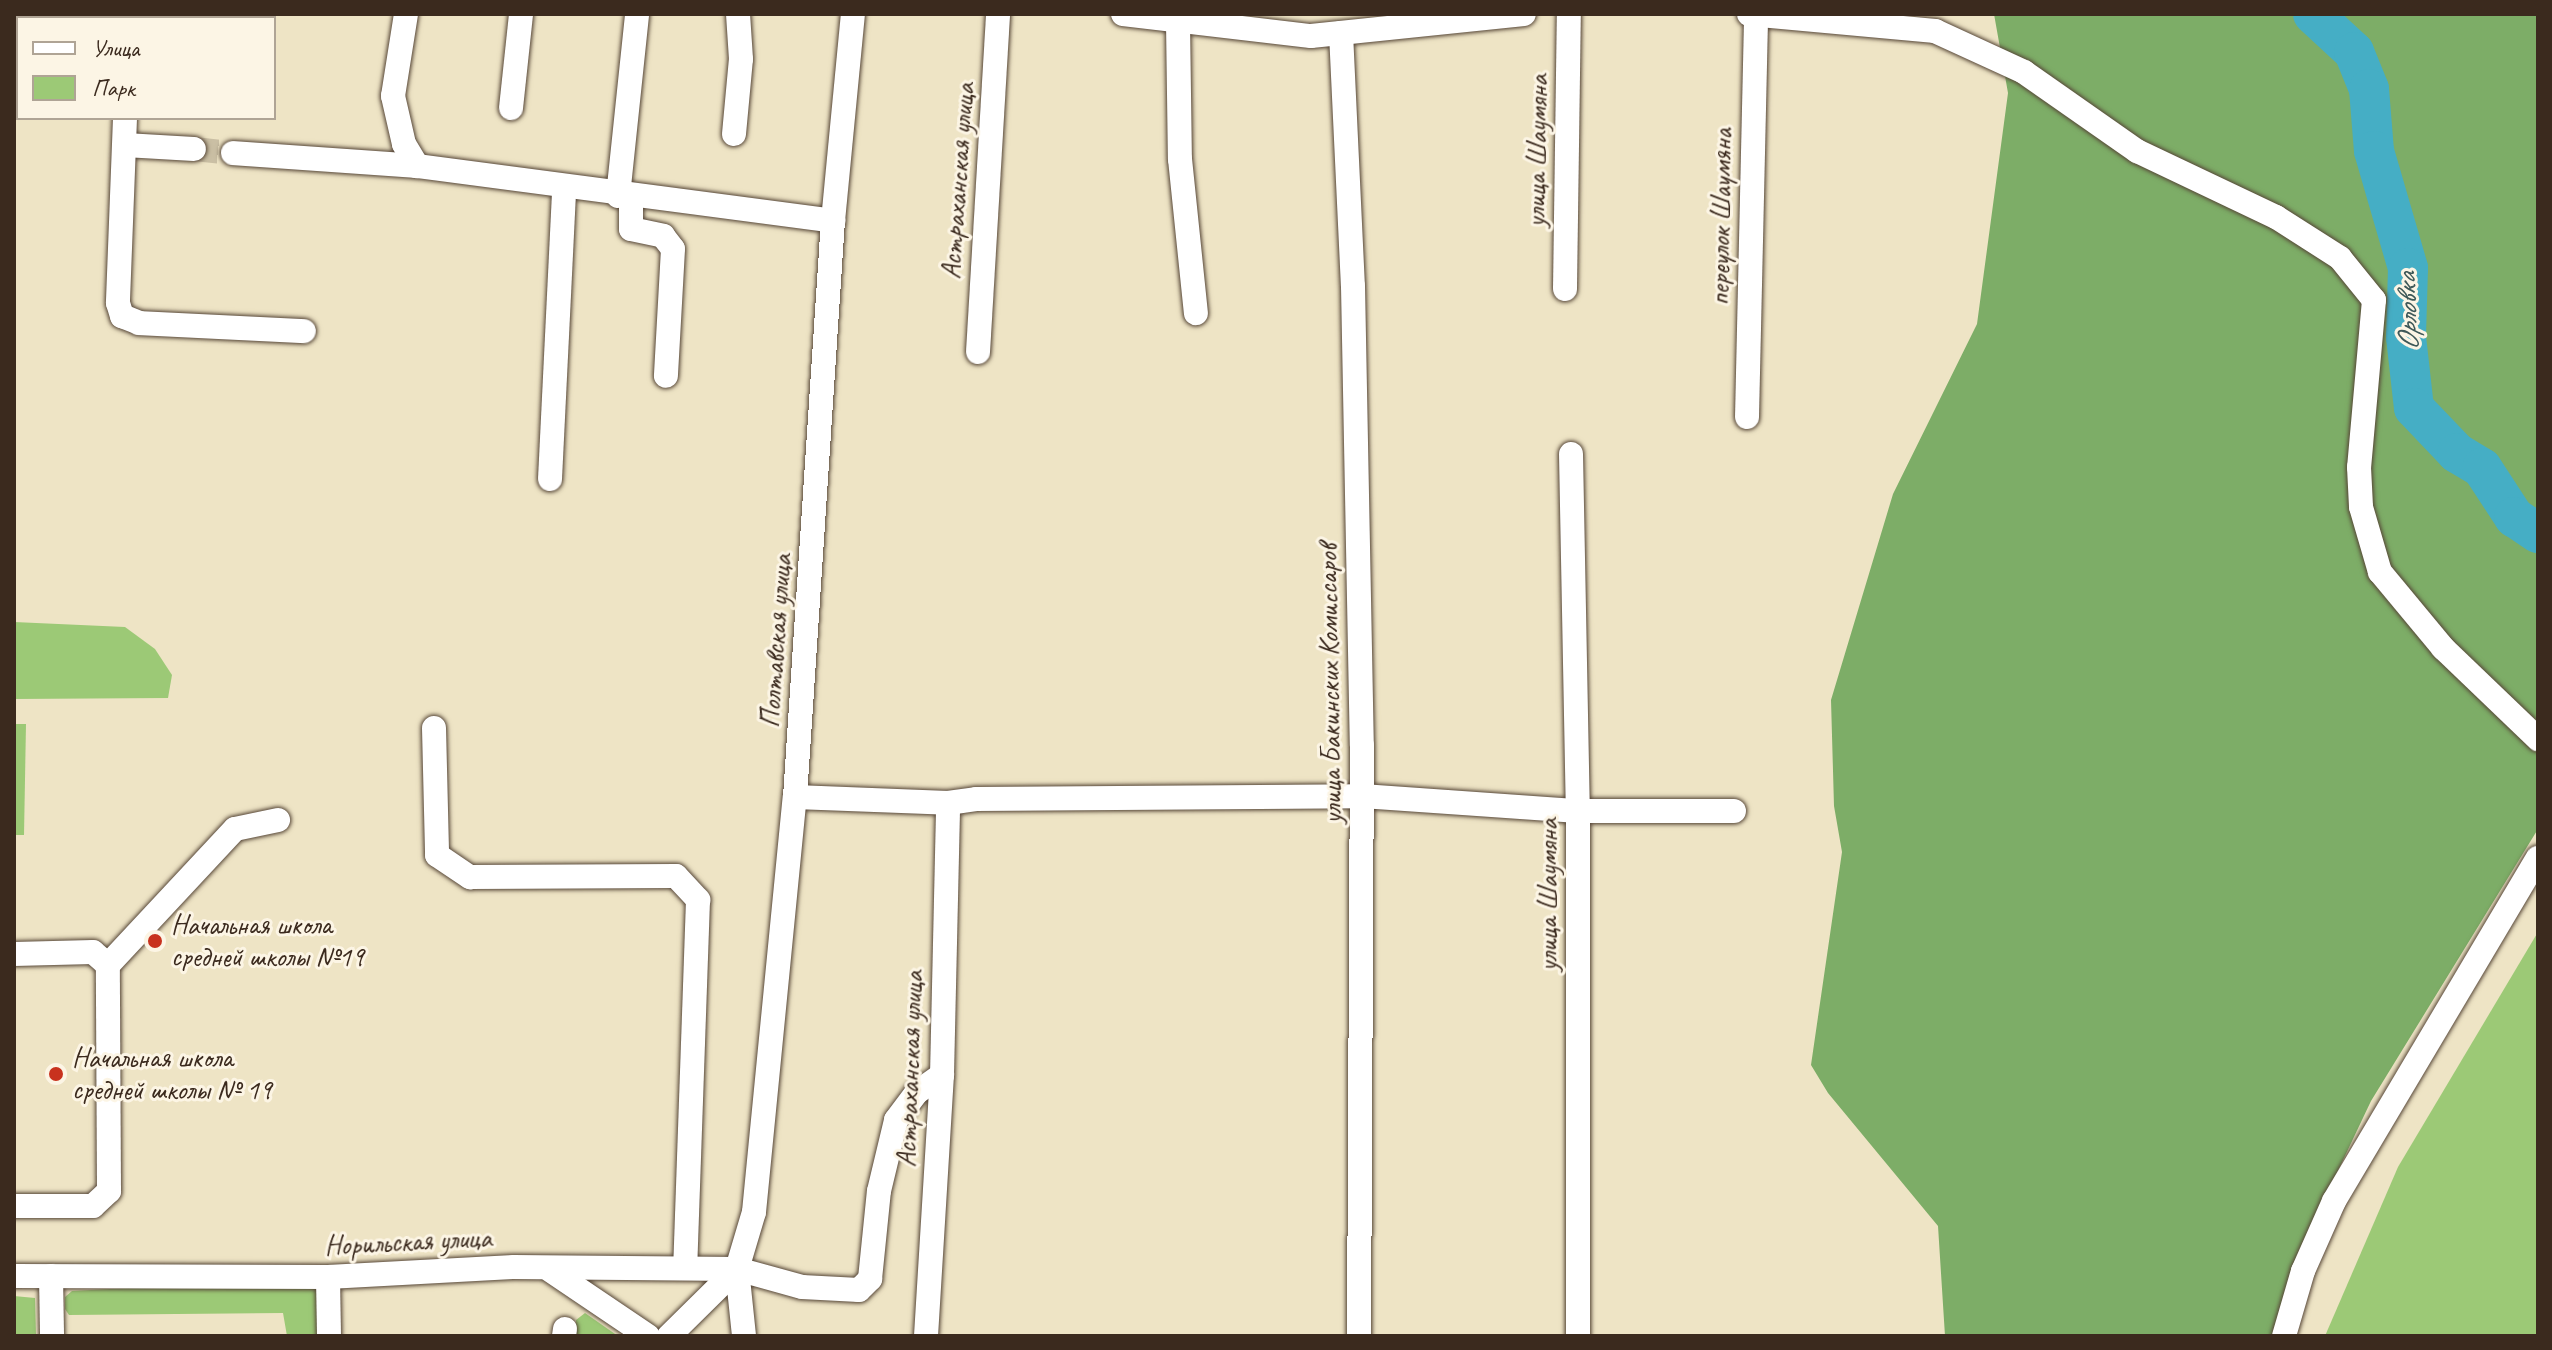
<!DOCTYPE html>
<meta charset="utf-8">
<style>
body{margin:0}
#map{position:relative;width:2552px;height:1350px;overflow:hidden;background:#eee4c5;font-family:Caveat,sans-serif}
div>[style]{position:absolute}
.green>*{inset:0;background:#9cc976}
.forest>*{inset:0;background:#7dad67}
.river>*{height:40px;margin:-20px;padding:0 20px;transform-origin:20px;border-radius:20px;background:#45aec5}
.minor-tunnel>*{height:24px;margin-top:-12px;transform-origin:0;background:repeating-linear-gradient(90deg,#cabfa4 0 24px,transparent 0 36px)}
.roads{filter:drop-shadow(0 0 2px #564637) drop-shadow(0 0 2px #564637)}
.minor>*{height:24px;margin:-12px;padding:0 12px;transform-origin:12px;border-radius:12px;background:#fff}
.dots>*{width:22px;height:22px;translate:-50% -50%;box-sizing:border-box;border:4px solid #fcf5e5;border-radius:50%}
span{translate:-50% -50%;white-space:nowrap;text-align:center;line-height:1.15;-webkit-text-stroke:6px #fcf5e5;paint-order:stroke}
.street-label{font-size:28px;color:#3b2a1e}
.poi-label{font-size:28px;color:#3b2a1e}
.left{translate:0 -50%;text-align:left}
.water-label{font-size:30px;color:#3e5858;font-style:italic}
.frame{position:absolute;inset:0;border:16px solid #3b2a1e;pointer-events:none}
.legend{position:absolute;left:16px;top:16px;width:260px;height:104px;box-sizing:border-box;background:#fcf5e5;border:2px solid #afa495;margin:0;padding:10px 14px;list-style:none;font-size:24px;color:#3b2a1e}
.legend li{display:flex;align-items:center;gap:16px;height:40px}
.legend b{width:40px;border:2px solid #afa495}
</style>
<div id="map">
<div class="green">
<i style="clip-path:polygon(14px 622px,125px 627px,155px 649px,172px 675px,168px 698px,14px 699px)"></i>
<i style="clip-path:polygon(14px 724px,26px 724px,24px 835px,14px 835px)"></i>
<i style="clip-path:polygon(2538px 932px,2538px 1336px,2325px 1336px,2398px 1167px)"></i>
<i style="clip-path:polygon(166px 1286px,314px 1286px,319px 1289px,320px 1336px,287px 1336px,283px 1313px,69px 1315px,65px 1309px,65px 1297px,72px 1291px)"></i>
<i style="clip-path:polygon(14px 1296px,35px 1298px,36px 1336px,14px 1336px)"></i>
<i style="clip-path:polygon(585px 1313px,618px 1336px,576px 1336px,576px 1320px)"></i>
</div>
<div class="forest">
<i style="clip-path:polygon(1994px 14px,2538px 14px,2538px 829px,2371px 1101px,2307px 1236px,2276px 1336px,1945px 1336px,1938px 1226px,1828px 1093px,1811px 1065px,1842px 852px,1834px 806px,1831px 700px,1893px 494px,1977px 324px,2008px 93px)"></i>
</div>
<div class="river">
<i style="left:2313px;top:14px;width:56px;rotate:42.8deg"></i>
<i style="left:2354px;top:52px;width:40px;rotate:68deg"></i>
<i style="left:2369px;top:89px;width:62px;rotate:85.4deg"></i>
<i style="left:2374px;top:151px;width:122px;rotate:73.8deg"></i>
<i style="left:2408px;top:268px;width:69px;rotate:91.7deg"></i>
<i style="left:2406px;top:337px;width:71px;rotate:83.6deg"></i>
<i style="left:2414px;top:408px;width:62px;rotate:46.3deg"></i>
<i style="left:2457px;top:453px;width:29px;rotate:31deg"></i>
<i style="left:2482px;top:468px;width:59px;rotate:56.9deg"></i>
<i style="left:2514px;top:517px;width:29px;rotate:34deg"></i>
</div>
<div class="minor-tunnel">
<i style="left:194px;top:149px;width:39px;rotate:6deg"></i>
</div>
<div class="roads">
<div class="minor">
<i style="left:406px;top:14px;width:83px;rotate:99deg"></i>
<i style="left:393px;top:96px;width:49px;rotate:77.1deg"></i>
<i style="left:404px;top:144px;width:26px;rotate:59deg"></i>
<i style="left:1123px;top:14px;width:189px;rotate:6.7deg"></i>
<i style="left:1311px;top:36px;width:214px;rotate:-5.9deg"></i>
<i style="left:1749px;top:14px;width:187px;rotate:5.2deg"></i>
<i style="left:1935px;top:31px;width:98px;rotate:24.7deg"></i>
<i style="left:2024px;top:72px;width:138px;rotate:35deg"></i>
<i style="left:2137px;top:151px;width:154px;rotate:25.4deg"></i>
<i style="left:2276px;top:217px;width:76px;rotate:32.6deg"></i>
<i style="left:2340px;top:258px;width:54px;rotate:51deg"></i>
<i style="left:2374px;top:300px;width:168px;rotate:95.1deg"></i>
<i style="left:2359px;top:467px;width:40px;rotate:87.1deg"></i>
<i style="left:2361px;top:507px;width:68px;rotate:73.7deg"></i>
<i style="left:2380px;top:572px;width:99px;rotate:50.3deg"></i>
<i style="left:2443px;top:648px;width:132px;rotate:43.8deg"></i>
<i style="left:1178px;top:22px;width:137px;rotate:89.2deg"></i>
<i style="left:1180px;top:159px;width:155px;rotate:84.1deg"></i>
<i style="left:1341px;top:33px;width:253px;rotate:87.3deg"></i>
<i style="left:1353px;top:286px;width:459px;rotate:88.9deg"></i>
<i style="left:1362px;top:745px;width:591px;rotate:90.29deg"></i>
<i style="left:14px;top:101px;width:4px;rotate:-14deg"></i>
<i style="left:511px;top:108px;width:95px;rotate:-83.9deg"></i>
<i style="left:125px;top:118px;width:185px;rotate:92.2deg"></i>
<i style="left:118px;top:303px;width:14px;rotate:73deg"></i>
<i style="left:122px;top:316px;width:18px;rotate:22deg"></i>
<i style="left:139px;top:323px;width:165px;rotate:2.8deg"></i>
<i style="left:734px;top:134px;width:75px;rotate:-84.7deg"></i>
<i style="left:741px;top:59px;width:45px;rotate:-93.8deg"></i>
<i style="left:125px;top:145px;width:69px;rotate:3.3deg"></i>
<i style="left:233px;top:153px;width:184px;rotate:4deg"></i>
<i style="left:417px;top:166px;width:420px;rotate:7.5deg"></i>
<i style="left:618px;top:196px;width:183px;rotate:-84deg"></i>
<i style="left:631px;top:198px;width:31px;rotate:90deg"></i>
<i style="left:631px;top:229px;width:33px;rotate:12deg"></i>
<i style="left:663px;top:236px;width:16px;rotate:52deg"></i>
<i style="left:673px;top:249px;width:127px;rotate:93.2deg"></i>
<i style="left:1565px;top:289px;width:275px;rotate:-89.2deg"></i>
<i style="left:978px;top:352px;width:339px;rotate:-86.6deg"></i>
<i style="left:1747px;top:417px;width:399px;rotate:-88.7deg"></i>
<i style="left:1571px;top:454px;width:357px;rotate:88.9deg"></i>
<i style="left:1578px;top:811px;width:525px;rotate:90deg"></i>
<i style="left:550px;top:479px;width:291px;rotate:-87.2deg"></i>
<i style="left:434px;top:728px;width:127px;rotate:88.6deg"></i>
<i style="left:437px;top:855px;width:40px;rotate:34deg"></i>
<i style="left:470px;top:877px;width:206px;rotate:-0.3deg"></i>
<i style="left:676px;top:876px;width:33px;rotate:47deg"></i>
<i style="left:698px;top:900px;width:368px;rotate:92deg"></i>
<i style="left:795px;top:797px;width:153px;rotate:2.2deg"></i>
<i style="left:948px;top:803px;width:28px;rotate:-8deg"></i>
<i style="left:976px;top:799px;width:386px;rotate:-0.4deg"></i>
<i style="left:1362px;top:796px;width:217px;rotate:4deg"></i>
<i style="left:1578px;top:811px;width:156px"></i>
<i style="left:14px;top:954px;width:79px;rotate:-1.5deg"></i>
<i style="left:93px;top:952px;width:20px;rotate:41deg"></i>
<i style="left:14px;top:1206px;width:79px"></i>
<i style="left:93px;top:1206px;width:22px;rotate:-43deg"></i>
<i style="left:109px;top:1191px;width:226px;rotate:-90.3deg"></i>
<i style="left:108px;top:965px;width:186px;rotate:-47deg"></i>
<i style="left:235px;top:829px;width:44px;rotate:-11.8deg"></i>
<i style="left:737px;top:1269px;width:59px;rotate:-73.4deg"></i>
<i style="left:754px;top:1212px;width:417px;rotate:-84.4deg"></i>
<i style="left:795px;top:797px;width:577px;rotate:-86.23deg"></i>
<i style="left:833px;top:221px;width:208px;rotate:-84.5deg"></i>
<i style="left:737px;top:1269px;width:67px;rotate:15.5deg"></i>
<i style="left:802px;top:1287px;width:57px;rotate:3deg"></i>
<i style="left:859px;top:1290px;width:16px;rotate:-45deg"></i>
<i style="left:870px;top:1279px;width:88px;rotate:-84.2deg"></i>
<i style="left:879px;top:1191px;width:73px;rotate:-76.5deg"></i>
<i style="left:896px;top:1120px;width:34px;rotate:-53deg"></i>
<i style="left:916px;top:1093px;width:32px;rotate:-35deg"></i>
<i style="left:550px;top:1270px;width:118px;rotate:34deg"></i>
<i style="left:14px;top:1276px;width:314px;rotate:0.2deg"></i>
<i style="left:328px;top:1277px;width:186px;rotate:-3.1deg"></i>
<i style="left:514px;top:1267px;width:223px;rotate:0.5deg"></i>
<i style="left:737px;top:1269px;width:67px;rotate:84deg"></i>
<i style="left:51px;top:1276px;width:60px;rotate:89deg"></i>
<i style="left:328px;top:1277px;width:59px;rotate:89deg"></i>
<i style="left:564px;top:1336px;width:7px;rotate:-82deg"></i>
<i style="left:669px;top:1336px;width:95px;rotate:-44.6deg"></i>
<i style="left:926px;top:1336px;width:261px;rotate:-86.5deg"></i>
<i style="left:942px;top:1075px;width:272px;rotate:-88.7deg"></i>
<i style="left:2284px;top:1336px;width:68px;rotate:-73.7deg"></i>
<i style="left:2303px;top:1271px;width:77px;rotate:-66.1deg"></i>
<i style="left:2334px;top:1201px;width:399px;rotate:-59.3deg"></i>
</div>
</div>
<div class="dots">
<i style="left:155px;top:941px;background:#c8321e"></i>
<i style="left:56px;top:1074px;background:#c8321e"></i>
</div>
<div class="street-label">
<span style="left:1537px;top:151px;rotate:-89deg">улица Шаумяна</span>
<span style="left:958px;top:181px;rotate:-86deg">Астраханская улица</span>
<span style="left:1721px;top:217px;rotate:-89deg">переулок Шаумяна</span>
<span style="left:776px;top:641px;rotate:-86deg">Полтавская улица</span>
<span style="left:1330px;top:684px;rotate:-91deg">улица Бакинских Комиссаров</span>
<span style="left:1548px;top:895px;rotate:-90deg">улица Шаумяна</span>
<span style="left:910px;top:1069px;rotate:-88deg">Астраханская улица</span>
<span style="left:408px;top:1242px;rotate:-3deg">Норильская улица</span>
</div>
<div class="poi-label">
<span class="left" style="left:171px;top:941px">Начальная школа<br>средней школы №19</span>
<span class="left" style="left:72px;top:1074px">Начальная школа<br>средней школы № 19</span>
</div>
<div class="water-label">
<span style="left:2407px;top:312px;rotate:-92deg">Орловка</span>
</div>
<div class="frame"></div>
<ul class="legend">
<li><b style="height:10px;background:#fff"></b>Улица</li>
<li><b style="height:22px;background:#9cc976"></b>Парк</li>
</ul>
</div>
